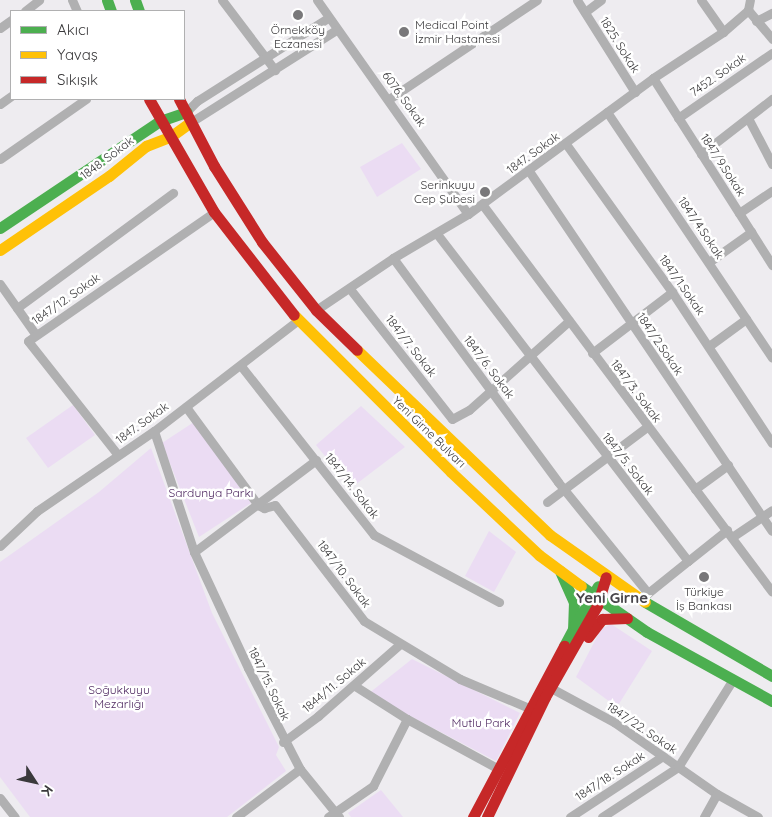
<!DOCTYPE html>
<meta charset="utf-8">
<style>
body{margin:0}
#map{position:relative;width:772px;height:817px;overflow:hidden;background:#eeecf0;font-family:Quicksand,sans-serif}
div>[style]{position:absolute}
.green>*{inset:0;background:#ebdcf3}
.street>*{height:9px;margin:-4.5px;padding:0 4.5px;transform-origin:4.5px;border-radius:4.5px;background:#b0b0b1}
.fast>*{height:11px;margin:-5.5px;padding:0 5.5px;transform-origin:5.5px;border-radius:5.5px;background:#4caf50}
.slow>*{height:11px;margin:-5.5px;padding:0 5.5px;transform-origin:5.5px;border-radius:5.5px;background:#ffc107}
.jam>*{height:11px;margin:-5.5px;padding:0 5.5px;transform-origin:5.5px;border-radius:5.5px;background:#c62828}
.dots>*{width:14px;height:14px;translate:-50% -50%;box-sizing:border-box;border:2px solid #fff;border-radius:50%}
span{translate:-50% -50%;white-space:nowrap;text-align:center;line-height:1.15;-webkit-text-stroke:5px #fff;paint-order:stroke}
.poi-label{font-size:12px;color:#3a393b}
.left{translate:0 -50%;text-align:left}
.right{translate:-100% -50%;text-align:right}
.street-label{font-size:12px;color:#3a393b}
.park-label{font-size:12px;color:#502a62}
.quarter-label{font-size:15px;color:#48454a;font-weight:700}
.legend{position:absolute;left:10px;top:10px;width:175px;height:90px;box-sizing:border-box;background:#fff;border:1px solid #b0b0b1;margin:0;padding:6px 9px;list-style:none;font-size:15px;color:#3a393b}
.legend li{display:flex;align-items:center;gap:10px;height:25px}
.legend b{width:25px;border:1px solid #b0b0b1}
.north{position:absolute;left:10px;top:757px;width:50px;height:50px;-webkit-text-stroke:4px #fff;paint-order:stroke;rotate:125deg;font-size:14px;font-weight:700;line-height:20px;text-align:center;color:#3a393b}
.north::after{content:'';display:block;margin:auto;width:18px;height:22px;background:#3a393b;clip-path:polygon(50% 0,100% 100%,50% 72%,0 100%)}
</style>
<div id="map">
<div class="green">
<i style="clip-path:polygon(402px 143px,421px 169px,377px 197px,360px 167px)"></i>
<i style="clip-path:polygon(73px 405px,95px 435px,48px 468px,26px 438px)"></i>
<i style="clip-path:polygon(361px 406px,405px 447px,351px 488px,316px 445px)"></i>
<i style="clip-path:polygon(194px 422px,251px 503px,199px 537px,162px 443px)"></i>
<i style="clip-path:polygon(151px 448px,212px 613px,279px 747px,276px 755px,286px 771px,227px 817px,30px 817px,0 777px,0 562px,99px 492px)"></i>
<i style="clip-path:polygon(489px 531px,516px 552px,494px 592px,465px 576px)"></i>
<i style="clip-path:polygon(611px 624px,652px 651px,617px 707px,576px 677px,601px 629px)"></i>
<i style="clip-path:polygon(412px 659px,520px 713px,496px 761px,368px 694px)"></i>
<i style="clip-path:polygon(381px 790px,403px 817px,351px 817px,348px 813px)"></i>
</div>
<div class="street">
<i style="left:72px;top:0;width:12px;rotate:66deg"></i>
<i style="left:222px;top:0;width:88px;rotate:52.9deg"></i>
<i style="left:317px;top:0;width:262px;rotate:54.8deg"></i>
<i style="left:577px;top:0;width:109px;rotate:57.8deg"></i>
<i style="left:701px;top:0;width:39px;rotate:55deg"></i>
<i style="left:748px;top:10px;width:38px;rotate:50deg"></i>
<i style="left:25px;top:11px;width:18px;rotate:-38deg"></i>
<i style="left:585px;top:12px;width:20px;rotate:-37deg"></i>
<i style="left:756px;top:21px;width:18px;rotate:-27deg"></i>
<i style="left:0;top:28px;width:14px;rotate:-36deg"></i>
<i style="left:653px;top:78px;width:222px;rotate:57.5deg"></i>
<i style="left:389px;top:99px;width:178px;rotate:-33.8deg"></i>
<i style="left:0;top:104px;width:14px;rotate:-36deg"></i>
<i style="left:186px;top:112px;width:16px;rotate:-45deg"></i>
<i style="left:197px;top:101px;width:155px;rotate:-32.4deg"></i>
<i style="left:607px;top:112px;width:296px;rotate:56.1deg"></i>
<i style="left:678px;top:118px;width:114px;rotate:-34.7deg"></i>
<i style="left:748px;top:118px;width:52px;rotate:62.4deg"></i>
<i style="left:191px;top:122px;width:172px;rotate:-32.4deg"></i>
<i style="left:566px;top:144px;width:182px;rotate:54.4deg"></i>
<i style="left:672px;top:292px;width:181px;rotate:56.5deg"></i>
<i style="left:701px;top:154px;width:90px;rotate:-37.8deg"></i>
<i style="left:0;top:159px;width:105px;rotate:-34.9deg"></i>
<i style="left:529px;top:171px;width:434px;rotate:56deg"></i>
<i style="left:482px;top:204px;width:484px;rotate:53.2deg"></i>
<i style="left:739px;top:213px;width:40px;rotate:-34deg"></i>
<i style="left:393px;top:258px;width:278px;rotate:53.6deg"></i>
<i style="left:558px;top:482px;width:143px;rotate:51deg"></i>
<i style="left:648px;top:593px;width:51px;rotate:-38.7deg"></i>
<i style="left:688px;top:561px;width:411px;rotate:-127.5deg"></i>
<i style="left:709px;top:262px;width:52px;rotate:-35.5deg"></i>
<i style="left:0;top:284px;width:62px;rotate:54.8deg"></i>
<i style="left:350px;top:289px;width:165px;rotate:51.9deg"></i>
<i style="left:452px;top:419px;width:19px;rotate:-28deg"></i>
<i style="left:469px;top:410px;width:134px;rotate:-41.7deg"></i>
<i style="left:17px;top:308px;width:194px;rotate:-36.4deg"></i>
<i style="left:316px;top:310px;width:93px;rotate:-34deg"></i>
<i style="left:393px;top:258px;width:87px;rotate:-30.4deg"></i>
<i style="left:468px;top:214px;width:230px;rotate:-36.3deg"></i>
<i style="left:653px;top:78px;width:84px;rotate:-33.3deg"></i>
<i style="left:723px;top:32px;width:33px;rotate:-41deg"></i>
<i style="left:748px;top:10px;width:10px;rotate:-79deg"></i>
<i style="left:709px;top:346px;width:46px;rotate:-36.1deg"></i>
<i style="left:592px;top:353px;width:101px;rotate:-37.3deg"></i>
<i style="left:241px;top:366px;width:215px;rotate:51.8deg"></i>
<i style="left:374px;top:535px;width:142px;rotate:28.2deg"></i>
<i style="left:186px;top:407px;width:122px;rotate:53.7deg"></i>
<i style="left:258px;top:505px;width:7px;rotate:27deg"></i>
<i style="left:264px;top:508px;width:11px;rotate:-15deg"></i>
<i style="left:275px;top:505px;width:146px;rotate:52.5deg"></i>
<i style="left:364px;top:621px;width:112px;rotate:31.1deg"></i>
<i style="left:460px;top:679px;width:75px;rotate:22.8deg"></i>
<i style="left:154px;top:431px;width:127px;rotate:71.7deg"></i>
<i style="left:194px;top:552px;width:128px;rotate:65deg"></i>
<i style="left:248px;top:668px;width:114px;rotate:62.8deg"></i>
<i style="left:300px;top:769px;width:62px;rotate:50.9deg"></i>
<i style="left:118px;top:455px;width:145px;rotate:-128.3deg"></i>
<i style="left:28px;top:341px;width:226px;rotate:-34.7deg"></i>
<i style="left:695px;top:489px;width:41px;rotate:-36deg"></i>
<i style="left:547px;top:502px;width:125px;rotate:-36.9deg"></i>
<i style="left:732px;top:537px;width:48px;rotate:-34deg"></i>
<i style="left:0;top:546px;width:51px;rotate:-43.4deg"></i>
<i style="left:37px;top:511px;width:142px;rotate:-34.4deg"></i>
<i style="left:154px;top:431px;width:182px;rotate:-37.6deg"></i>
<i style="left:194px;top:552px;width:153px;rotate:-37deg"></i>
<i style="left:688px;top:561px;width:50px;rotate:-38.5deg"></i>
<i style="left:355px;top:686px;width:62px;rotate:32.4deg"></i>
<i style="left:407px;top:719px;width:102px;rotate:28.6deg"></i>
<i style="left:551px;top:688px;width:72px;rotate:28.4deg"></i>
<i style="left:614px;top:722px;width:126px;rotate:35deg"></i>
<i style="left:717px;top:794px;width:47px;rotate:29.3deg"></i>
<i style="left:283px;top:742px;width:44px;rotate:-36.6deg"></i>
<i style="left:318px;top:716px;width:109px;rotate:-41.3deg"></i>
<i style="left:0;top:798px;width:24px;rotate:52deg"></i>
<i style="left:236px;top:817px;width:80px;rotate:-36.9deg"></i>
<i style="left:328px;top:817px;width:55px;rotate:-34.6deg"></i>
<i style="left:373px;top:786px;width:75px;rotate:-63.1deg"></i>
<i style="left:570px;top:817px;width:111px;rotate:-33.3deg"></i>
<i style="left:602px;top:817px;width:91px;rotate:-33.3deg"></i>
<i style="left:678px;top:767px;width:102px;rotate:-57.9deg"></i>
<i style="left:704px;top:817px;width:26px;rotate:-61deg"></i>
</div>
<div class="fast">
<i style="left:107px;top:0;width:12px;rotate:70deg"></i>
<i style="left:135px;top:0;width:12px;rotate:70deg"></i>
<i style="left:0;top:228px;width:192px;rotate:-33.8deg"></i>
<i style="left:160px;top:121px;width:28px;rotate:-19deg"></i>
<i style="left:560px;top:571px;width:34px;rotate:66deg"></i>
<i style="left:574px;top:602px;width:27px;rotate:92deg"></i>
<i style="left:573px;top:629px;width:19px;rotate:118deg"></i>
<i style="left:581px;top:586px;width:80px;rotate:34.9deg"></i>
<i style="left:647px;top:632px;width:143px;rotate:28.9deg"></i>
<i style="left:645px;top:602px;width:147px;rotate:30.2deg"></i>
<i style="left:575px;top:625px;width:45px;rotate:-59.5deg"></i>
</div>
<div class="slow">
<i style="left:0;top:250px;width:132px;rotate:-34.2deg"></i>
<i style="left:109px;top:176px;width:48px;rotate:-39deg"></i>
<i style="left:146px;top:146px;width:26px;rotate:-21deg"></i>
<i style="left:170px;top:137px;width:26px;rotate:-36deg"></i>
<i style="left:294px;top:315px;width:222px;rotate:45deg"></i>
<i style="left:451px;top:472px;width:121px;rotate:43.3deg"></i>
<i style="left:539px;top:555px;width:52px;rotate:36.4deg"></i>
<i style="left:357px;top:350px;width:267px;rotate:43.8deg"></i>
<i style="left:550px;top:535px;width:116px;rotate:35.2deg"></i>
</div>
<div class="jam">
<i style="left:149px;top:99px;width:130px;rotate:60.1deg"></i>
<i style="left:214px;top:212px;width:130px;rotate:52.2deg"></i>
<i style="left:179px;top:99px;width:76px;rotate:62.4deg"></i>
<i style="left:214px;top:166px;width:90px;rotate:57.7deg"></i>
<i style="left:262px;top:242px;width:87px;rotate:51.5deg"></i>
<i style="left:316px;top:310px;width:57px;rotate:44.3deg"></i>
<i style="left:588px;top:637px;width:23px;rotate:-52deg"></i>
<i style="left:602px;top:619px;width:25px;rotate:-2deg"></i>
<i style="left:473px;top:817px;width:194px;rotate:-62deg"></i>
<i style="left:487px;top:817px;width:133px;rotate:-64.2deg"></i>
<i style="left:545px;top:697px;width:105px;rotate:-60.3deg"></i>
<i style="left:597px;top:606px;width:30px;rotate:-73deg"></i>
</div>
<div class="dots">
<i style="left:298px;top:15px;background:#79787a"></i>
<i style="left:404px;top:32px;background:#79787a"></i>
<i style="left:485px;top:192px;background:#79787a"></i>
<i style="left:704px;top:577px;background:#79787a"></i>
</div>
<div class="poi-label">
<span class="left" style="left:415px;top:32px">Medical Point<br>İzmir Hastanesi</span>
<span style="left:298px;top:37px">Örnekköy<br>Eczanesi</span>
<span class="right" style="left:475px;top:192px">Serinkuyu<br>Cep Şubesi</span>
<span style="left:704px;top:599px">Türkiye<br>İş Bankası</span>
</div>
<div class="street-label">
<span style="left:620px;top:45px;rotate:58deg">1825. Sokak</span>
<span style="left:718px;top:75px;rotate:-35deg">7452. Sokak</span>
<span style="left:404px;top:99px;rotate:54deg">6076. Sokak</span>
<span style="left:533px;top:153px;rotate:-36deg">1847. Sokak</span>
<span style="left:107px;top:158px;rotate:-37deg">1848. Sokak</span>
<span style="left:723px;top:165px;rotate:57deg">1847/9.Sokak</span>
<span style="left:701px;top:228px;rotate:56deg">1847/4.Sokak</span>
<span style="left:682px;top:285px;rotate:55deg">1847/1.Sokak</span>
<span style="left:66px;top:299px;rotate:-35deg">1847/12. Sokak</span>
<span style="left:660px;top:344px;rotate:56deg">1847/2.Sokak</span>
<span style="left:411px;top:346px;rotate:52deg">1847/7. Sokak</span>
<span style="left:489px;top:367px;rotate:53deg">1847/6. Sokak</span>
<span style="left:636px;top:391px;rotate:53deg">1847/3. Sokak</span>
<span style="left:142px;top:423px;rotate:-36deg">1847. Sokak</span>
<span style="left:429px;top:432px;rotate:44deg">Yeni Girne Bulvarı</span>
<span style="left:628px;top:464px;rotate:52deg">1847/5. Sokak</span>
<span style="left:352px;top:486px;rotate:52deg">1847/14. Sokak</span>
<span style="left:344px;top:574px;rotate:53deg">1847/10. Sokak</span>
<span style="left:269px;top:684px;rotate:64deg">1847/15. Sokak</span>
<span style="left:334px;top:685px;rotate:-40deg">1844/11. Sokak</span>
<span style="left:642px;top:728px;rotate:34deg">1847/22. Sokak</span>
<span style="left:610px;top:776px;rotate:-33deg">1847/18. Sokak</span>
</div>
<div class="park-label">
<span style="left:211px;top:493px">Sardunya Parkı</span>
<span style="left:119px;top:697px">Soğukkuyu<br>Mezarlığı</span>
<span style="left:481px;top:723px">Mutlu Park</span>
</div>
<div class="quarter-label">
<span style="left:612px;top:598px">Yeni Girne</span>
</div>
<ul class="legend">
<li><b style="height:6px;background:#4caf50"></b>Akıcı</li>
<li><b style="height:6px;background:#ffc107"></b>Yavaş</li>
<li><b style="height:6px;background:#c62828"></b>Sıkışık</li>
</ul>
<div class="north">K</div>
</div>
